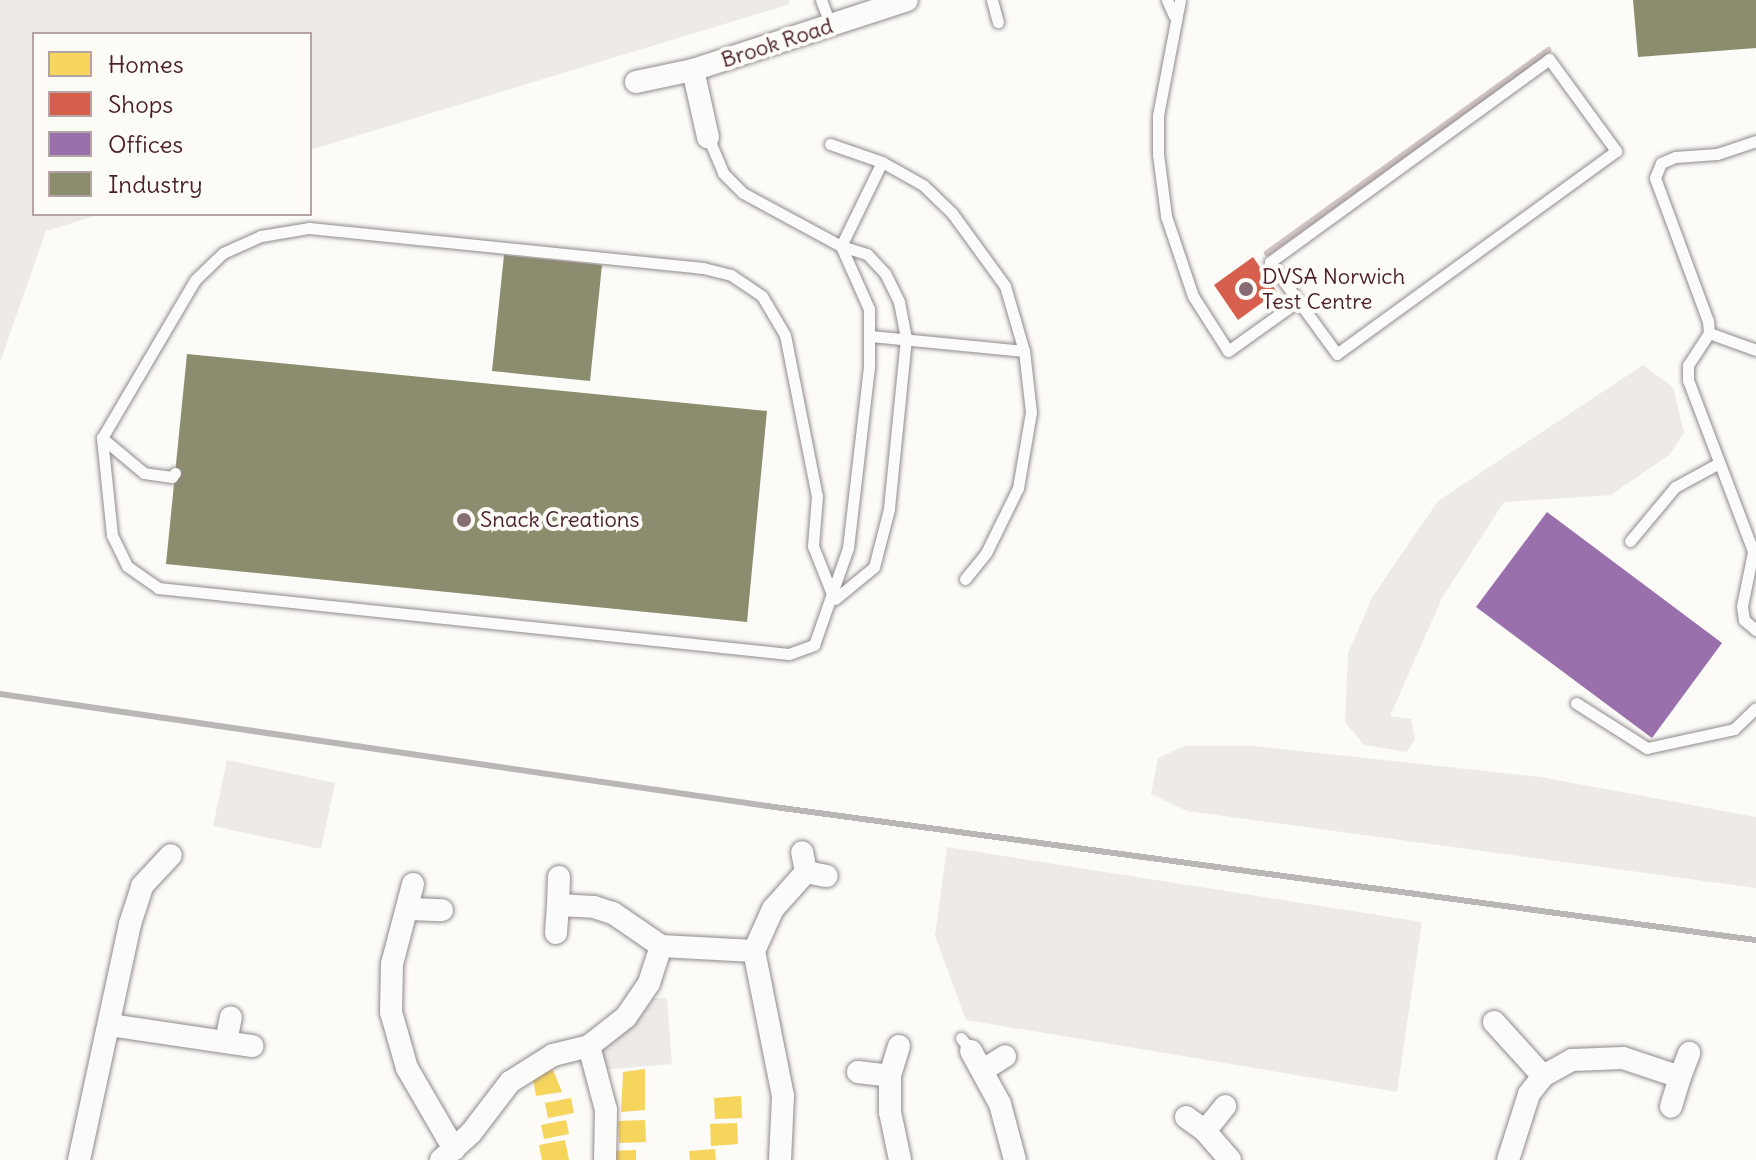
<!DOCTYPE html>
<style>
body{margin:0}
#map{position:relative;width:1756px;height:1160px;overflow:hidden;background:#fcfbf8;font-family:Delius,sans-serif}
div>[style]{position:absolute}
.green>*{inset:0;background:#eeeae8}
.homes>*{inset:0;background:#f6d55c}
.shops>*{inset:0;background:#d6604d}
.offices>*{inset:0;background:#9970ab}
.industry>*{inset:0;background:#8c8c6e}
.stream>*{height:6px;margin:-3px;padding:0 3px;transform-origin:3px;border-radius:3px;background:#d2c7c6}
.roads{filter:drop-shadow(0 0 2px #928a8b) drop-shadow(0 0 2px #928a8b)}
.service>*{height:11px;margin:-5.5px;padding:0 5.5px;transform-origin:5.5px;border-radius:5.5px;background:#fbfbf9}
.minor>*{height:22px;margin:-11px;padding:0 11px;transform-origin:11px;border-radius:11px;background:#fbfbf9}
.rail>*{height:6px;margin:-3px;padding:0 3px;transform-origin:3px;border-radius:3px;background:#bbb6b6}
.dots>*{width:22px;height:22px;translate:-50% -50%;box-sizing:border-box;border:4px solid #fdfcf7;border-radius:50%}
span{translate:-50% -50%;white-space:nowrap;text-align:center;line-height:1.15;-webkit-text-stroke:8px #fdfcf7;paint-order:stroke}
.street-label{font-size:22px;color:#4a1f2b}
.poi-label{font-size:22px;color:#4a1f2b}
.left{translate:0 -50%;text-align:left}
.legend{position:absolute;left:32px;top:32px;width:280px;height:184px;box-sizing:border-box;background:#fdfcf7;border:2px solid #b5a4a5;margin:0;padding:10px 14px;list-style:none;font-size:24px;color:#4a1f2b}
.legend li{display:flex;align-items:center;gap:16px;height:40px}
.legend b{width:40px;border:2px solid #b5a4a5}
</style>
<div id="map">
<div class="green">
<i style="clip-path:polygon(0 0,789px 0,790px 4px,310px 150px,310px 34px,34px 34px,34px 214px,101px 214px,46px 231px,0 362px)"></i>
<i style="clip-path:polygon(1643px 365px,1673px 387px,1684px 433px,1669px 455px,1611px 495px,1504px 502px,1442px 598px,1390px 716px,1411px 719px,1415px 739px,1407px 752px,1364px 745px,1345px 722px,1348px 653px,1373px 596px,1438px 501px)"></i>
<i style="clip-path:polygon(1185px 746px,1254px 746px,1541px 777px,1756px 817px,1756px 888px,1187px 811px,1151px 794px,1158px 758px)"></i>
<i style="clip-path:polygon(227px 760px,335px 783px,321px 849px,213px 826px)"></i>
<i style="clip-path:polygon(947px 847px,1422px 922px,1397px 1092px,966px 1020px,935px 936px)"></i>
<i style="clip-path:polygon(654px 998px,667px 998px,672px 1064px,602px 1070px,602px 1049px,634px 1025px)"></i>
</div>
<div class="homes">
<i style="clip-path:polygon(645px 1069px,645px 1110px,621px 1112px,623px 1072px)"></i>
<i style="clip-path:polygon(553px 1070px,562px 1092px,536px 1096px,532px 1074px)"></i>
<i style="clip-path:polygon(741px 1096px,742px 1118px,715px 1119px,714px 1098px)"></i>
<i style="clip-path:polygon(571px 1098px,574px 1113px,548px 1118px,545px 1103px)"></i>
<i style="clip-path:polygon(566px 1120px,569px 1134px,544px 1139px,541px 1125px)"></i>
<i style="clip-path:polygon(645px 1120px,646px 1142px,619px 1143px,618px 1121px)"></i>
<i style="clip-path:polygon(737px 1123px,738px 1144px,711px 1146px,710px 1124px)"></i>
<i style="clip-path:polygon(565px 1140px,569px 1160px,542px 1160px,539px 1145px)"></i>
<i style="clip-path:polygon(715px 1149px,716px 1160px,690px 1160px,689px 1151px)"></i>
<i style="clip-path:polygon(636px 1150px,636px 1160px,611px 1160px,610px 1151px)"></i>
</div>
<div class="shops">
<i style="clip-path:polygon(1253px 257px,1277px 292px,1238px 320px,1214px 285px)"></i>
</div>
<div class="offices">
<i style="clip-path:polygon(1547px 512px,1722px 643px,1652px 738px,1476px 607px)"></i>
</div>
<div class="industry">
<i style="clip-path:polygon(1633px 0,1756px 0,1756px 48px,1638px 57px)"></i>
<i style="clip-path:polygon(504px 255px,602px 265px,590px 381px,492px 371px)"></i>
<i style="clip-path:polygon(187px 354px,767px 411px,747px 622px,166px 564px)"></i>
</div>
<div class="stream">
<i style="left:1267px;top:253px;width:347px;rotate:-35.8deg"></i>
</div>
<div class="roads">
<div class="service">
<i style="left:821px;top:0;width:28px;rotate:69deg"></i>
<i style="left:992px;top:0;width:23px;rotate:75deg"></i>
<i style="left:1167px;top:0;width:17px;rotate:66deg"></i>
<i style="left:1180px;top:0;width:117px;rotate:100.8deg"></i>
<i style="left:1158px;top:115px;width:39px;rotate:90deg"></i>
<i style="left:1158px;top:154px;width:63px;rotate:82.6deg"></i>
<i style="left:1166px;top:216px;width:84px;rotate:71.4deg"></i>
<i style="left:1193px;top:296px;width:65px;rotate:57.5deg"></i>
<i style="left:1228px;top:351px;width:86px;rotate:-35.5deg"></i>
<i style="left:1549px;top:59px;width:114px;rotate:53.9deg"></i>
<i style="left:1616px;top:151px;width:345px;rotate:144deg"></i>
<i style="left:1337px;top:354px;width:114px;rotate:-126.1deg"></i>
<i style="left:1270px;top:262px;width:345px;rotate:-36deg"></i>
<i style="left:708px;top:137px;width:39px;rotate:67deg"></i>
<i style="left:723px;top:173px;width:28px;rotate:45deg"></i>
<i style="left:743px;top:193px;width:111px;rotate:28.4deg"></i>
<i style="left:841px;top:246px;width:27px;rotate:17deg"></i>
<i style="left:867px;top:254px;width:26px;rotate:47deg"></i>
<i style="left:885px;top:273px;width:32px;rotate:64deg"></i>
<i style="left:899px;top:302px;width:37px;rotate:79deg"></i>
<i style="left:906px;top:338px;width:172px;rotate:95.7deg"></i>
<i style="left:889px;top:509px;width:60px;rotate:104.5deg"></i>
<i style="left:874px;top:567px;width:50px;rotate:140.6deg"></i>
<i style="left:1756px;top:141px;width:41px;rotate:161.6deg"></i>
<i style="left:1717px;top:154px;width:42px;rotate:175.9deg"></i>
<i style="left:1675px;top:157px;width:15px;rotate:157deg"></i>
<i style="left:1661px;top:163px;width:16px;rotate:112deg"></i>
<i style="left:1655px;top:178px;width:153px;rotate:69.7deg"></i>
<i style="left:1708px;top:321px;width:12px;rotate:85deg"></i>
<i style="left:1709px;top:333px;width:38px;rotate:123deg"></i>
<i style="left:1688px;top:365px;width:15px;rotate:90deg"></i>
<i style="left:1688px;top:380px;width:191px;rotate:69.2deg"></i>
<i style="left:830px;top:144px;width:55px;rotate:19.1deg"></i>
<i style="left:882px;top:162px;width:47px;rotate:29.3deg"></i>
<i style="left:923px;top:185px;width:40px;rotate:44deg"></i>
<i style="left:952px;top:213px;width:90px;rotate:54deg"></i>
<i style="left:1005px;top:286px;width:68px;rotate:73.7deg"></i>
<i style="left:1024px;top:351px;width:154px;rotate:-174.4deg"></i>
<i style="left:1709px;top:333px;width:50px;rotate:19.9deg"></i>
<i style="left:102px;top:438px;width:98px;rotate:84.1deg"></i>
<i style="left:112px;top:535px;width:34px;rotate:64deg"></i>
<i style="left:127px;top:566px;width:38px;rotate:35deg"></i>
<i style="left:158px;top:588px;width:634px;rotate:5.97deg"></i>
<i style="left:789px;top:654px;width:27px;rotate:-20deg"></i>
<i style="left:814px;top:645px;width:103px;rotate:-70.7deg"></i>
<i style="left:848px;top:548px;width:182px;rotate:-83.4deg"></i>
<i style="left:869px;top:367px;width:58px;rotate:-90deg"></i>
<i style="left:869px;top:309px;width:69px;rotate:-114deg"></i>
<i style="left:841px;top:246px;width:93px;rotate:-64deg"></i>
<i style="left:175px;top:473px;width:5px;rotate:127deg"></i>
<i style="left:172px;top:477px;width:28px;rotate:-172deg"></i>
<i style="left:144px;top:473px;width:55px;rotate:-140.2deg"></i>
<i style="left:102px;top:438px;width:183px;rotate:-59.5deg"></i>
<i style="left:195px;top:280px;width:39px;rotate:-44deg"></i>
<i style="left:223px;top:253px;width:42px;rotate:-24.1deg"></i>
<i style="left:261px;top:236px;width:49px;rotate:-9.5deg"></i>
<i style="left:309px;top:228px;width:396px;rotate:5.8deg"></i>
<i style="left:703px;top:268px;width:29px;rotate:14deg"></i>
<i style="left:731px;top:275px;width:37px;rotate:34deg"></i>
<i style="left:762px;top:296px;width:45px;rotate:59.5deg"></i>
<i style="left:785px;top:335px;width:164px;rotate:78.8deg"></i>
<i style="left:817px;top:496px;width:50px;rotate:94.6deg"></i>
<i style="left:813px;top:546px;width:57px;rotate:68.4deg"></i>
<i style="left:1630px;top:541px;width:70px;rotate:-50.2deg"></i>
<i style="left:1675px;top:487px;width:50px;rotate:-28.6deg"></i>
<i style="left:1753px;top:552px;width:55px;rotate:101.5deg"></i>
<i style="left:1742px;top:606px;width:14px;rotate:82deg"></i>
<i style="left:1744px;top:620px;width:16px;rotate:40deg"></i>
<i style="left:965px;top:579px;width:33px;rotate:-51deg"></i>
<i style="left:986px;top:553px;width:72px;rotate:-63.8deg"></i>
<i style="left:1018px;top:488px;width:77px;rotate:-80.3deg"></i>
<i style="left:1031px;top:412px;width:61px;rotate:-96.5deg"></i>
<i style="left:1576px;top:703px;width:84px;rotate:32.4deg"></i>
<i style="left:1647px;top:748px;width:89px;rotate:-12.3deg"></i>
<i style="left:1734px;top:729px;width:30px;rotate:-44deg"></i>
<i style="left:961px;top:1038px;width:16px;rotate:52deg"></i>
</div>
<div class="minor">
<i style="left:693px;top:70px;width:69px;rotate:77.4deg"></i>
<i style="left:636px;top:82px;width:58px;rotate:-11.9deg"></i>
<i style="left:693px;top:70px;width:225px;rotate:-18.1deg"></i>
<i style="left:806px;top:872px;width:21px;rotate:11deg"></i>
<i style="left:413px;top:884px;width:83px;rotate:104.7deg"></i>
<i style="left:392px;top:964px;width:48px;rotate:91.2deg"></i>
<i style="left:391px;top:1012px;width:58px;rotate:74.1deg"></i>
<i style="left:407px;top:1068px;width:94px;rotate:59.9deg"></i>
<i style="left:558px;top:905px;width:28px;rotate:-88deg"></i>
<i style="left:409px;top:909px;width:33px;rotate:2deg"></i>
<i style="left:556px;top:933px;width:28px;rotate:-86deg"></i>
<i style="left:558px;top:905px;width:36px;rotate:3deg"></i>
<i style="left:594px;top:907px;width:20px;rotate:18deg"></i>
<i style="left:613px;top:913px;width:58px;rotate:34.5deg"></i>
<i style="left:661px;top:946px;width:93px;rotate:3.1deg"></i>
<i style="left:1494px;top:1022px;width:73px;rotate:47.8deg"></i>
<i style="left:110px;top:1025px;width:144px;rotate:8.4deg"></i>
<i style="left:226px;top:1042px;width:25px;rotate:-79deg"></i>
<i style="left:589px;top:1046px;width:66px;rotate:75.1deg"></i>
<i style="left:606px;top:1110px;width:50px;rotate:91.1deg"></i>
<i style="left:899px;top:1046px;width:31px;rotate:107deg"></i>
<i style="left:890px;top:1076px;width:36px;rotate:90deg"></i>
<i style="left:890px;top:1112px;width:49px;rotate:78.2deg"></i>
<i style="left:971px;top:1051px;width:60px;rotate:61.3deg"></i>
<i style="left:1000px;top:1104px;width:58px;rotate:75deg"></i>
<i style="left:983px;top:1070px;width:26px;rotate:-32deg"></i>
<i style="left:858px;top:1072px;width:32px;rotate:7deg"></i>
<i style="left:1680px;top:1077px;width:26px;rotate:-69deg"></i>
<i style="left:1186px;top:1117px;width:24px;rotate:36deg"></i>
<i style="left:1205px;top:1131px;width:38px;rotate:49deg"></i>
<i style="left:1205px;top:1131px;width:32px;rotate:-51deg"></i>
<i style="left:79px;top:1160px;width:241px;rotate:-77.8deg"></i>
<i style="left:130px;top:924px;width:40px;rotate:-72deg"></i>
<i style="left:142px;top:886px;width:42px;rotate:-46.9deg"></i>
<i style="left:441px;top:1160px;width:40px;rotate:-42deg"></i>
<i style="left:471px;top:1133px;width:64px;rotate:-52.6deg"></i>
<i style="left:510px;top:1082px;width:51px;rotate:-32.1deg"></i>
<i style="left:553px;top:1055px;width:37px;rotate:-14deg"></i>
<i style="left:589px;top:1046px;width:47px;rotate:-38.1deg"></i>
<i style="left:626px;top:1017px;width:41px;rotate:-55.9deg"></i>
<i style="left:649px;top:983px;width:39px;rotate:-72deg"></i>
<i style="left:780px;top:1160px;width:64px;rotate:-87.3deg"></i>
<i style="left:783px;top:1096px;width:148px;rotate:-101.3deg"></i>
<i style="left:754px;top:951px;width:46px;rotate:-65.7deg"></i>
<i style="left:773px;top:909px;width:50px;rotate:-48.3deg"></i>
<i style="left:806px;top:872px;width:20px;rotate:-101deg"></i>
<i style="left:1508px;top:1160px;width:69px;rotate:-72.3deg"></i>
<i style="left:1529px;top:1094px;width:23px;rotate:-52deg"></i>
<i style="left:1543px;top:1076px;width:33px;rotate:-29deg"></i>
<i style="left:1572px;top:1060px;width:51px;rotate:-2.2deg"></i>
<i style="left:1623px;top:1058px;width:60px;rotate:18.4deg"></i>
<i style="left:1680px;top:1077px;width:31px;rotate:107deg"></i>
</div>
</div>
<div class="rail">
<i style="left:0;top:694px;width:775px;rotate:8.31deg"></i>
<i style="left:767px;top:806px;width:998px;rotate:7.72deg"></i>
</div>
<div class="dots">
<i style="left:1246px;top:289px;background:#886c73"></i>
<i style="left:464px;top:520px;background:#886c73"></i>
</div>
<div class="street-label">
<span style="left:777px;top:43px;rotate:-18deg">Brook Road</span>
</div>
<div class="poi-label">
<span class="left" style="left:1262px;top:289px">DVSA Norwich<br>Test Centre</span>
<span class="left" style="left:480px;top:520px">Snack Creations</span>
</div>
<ul class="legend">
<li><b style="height:22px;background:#f6d55c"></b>Homes</li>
<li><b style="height:22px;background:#d6604d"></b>Shops</li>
<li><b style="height:22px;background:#9970ab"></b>Offices</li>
<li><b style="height:22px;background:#8c8c6e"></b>Industry</li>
</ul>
</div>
